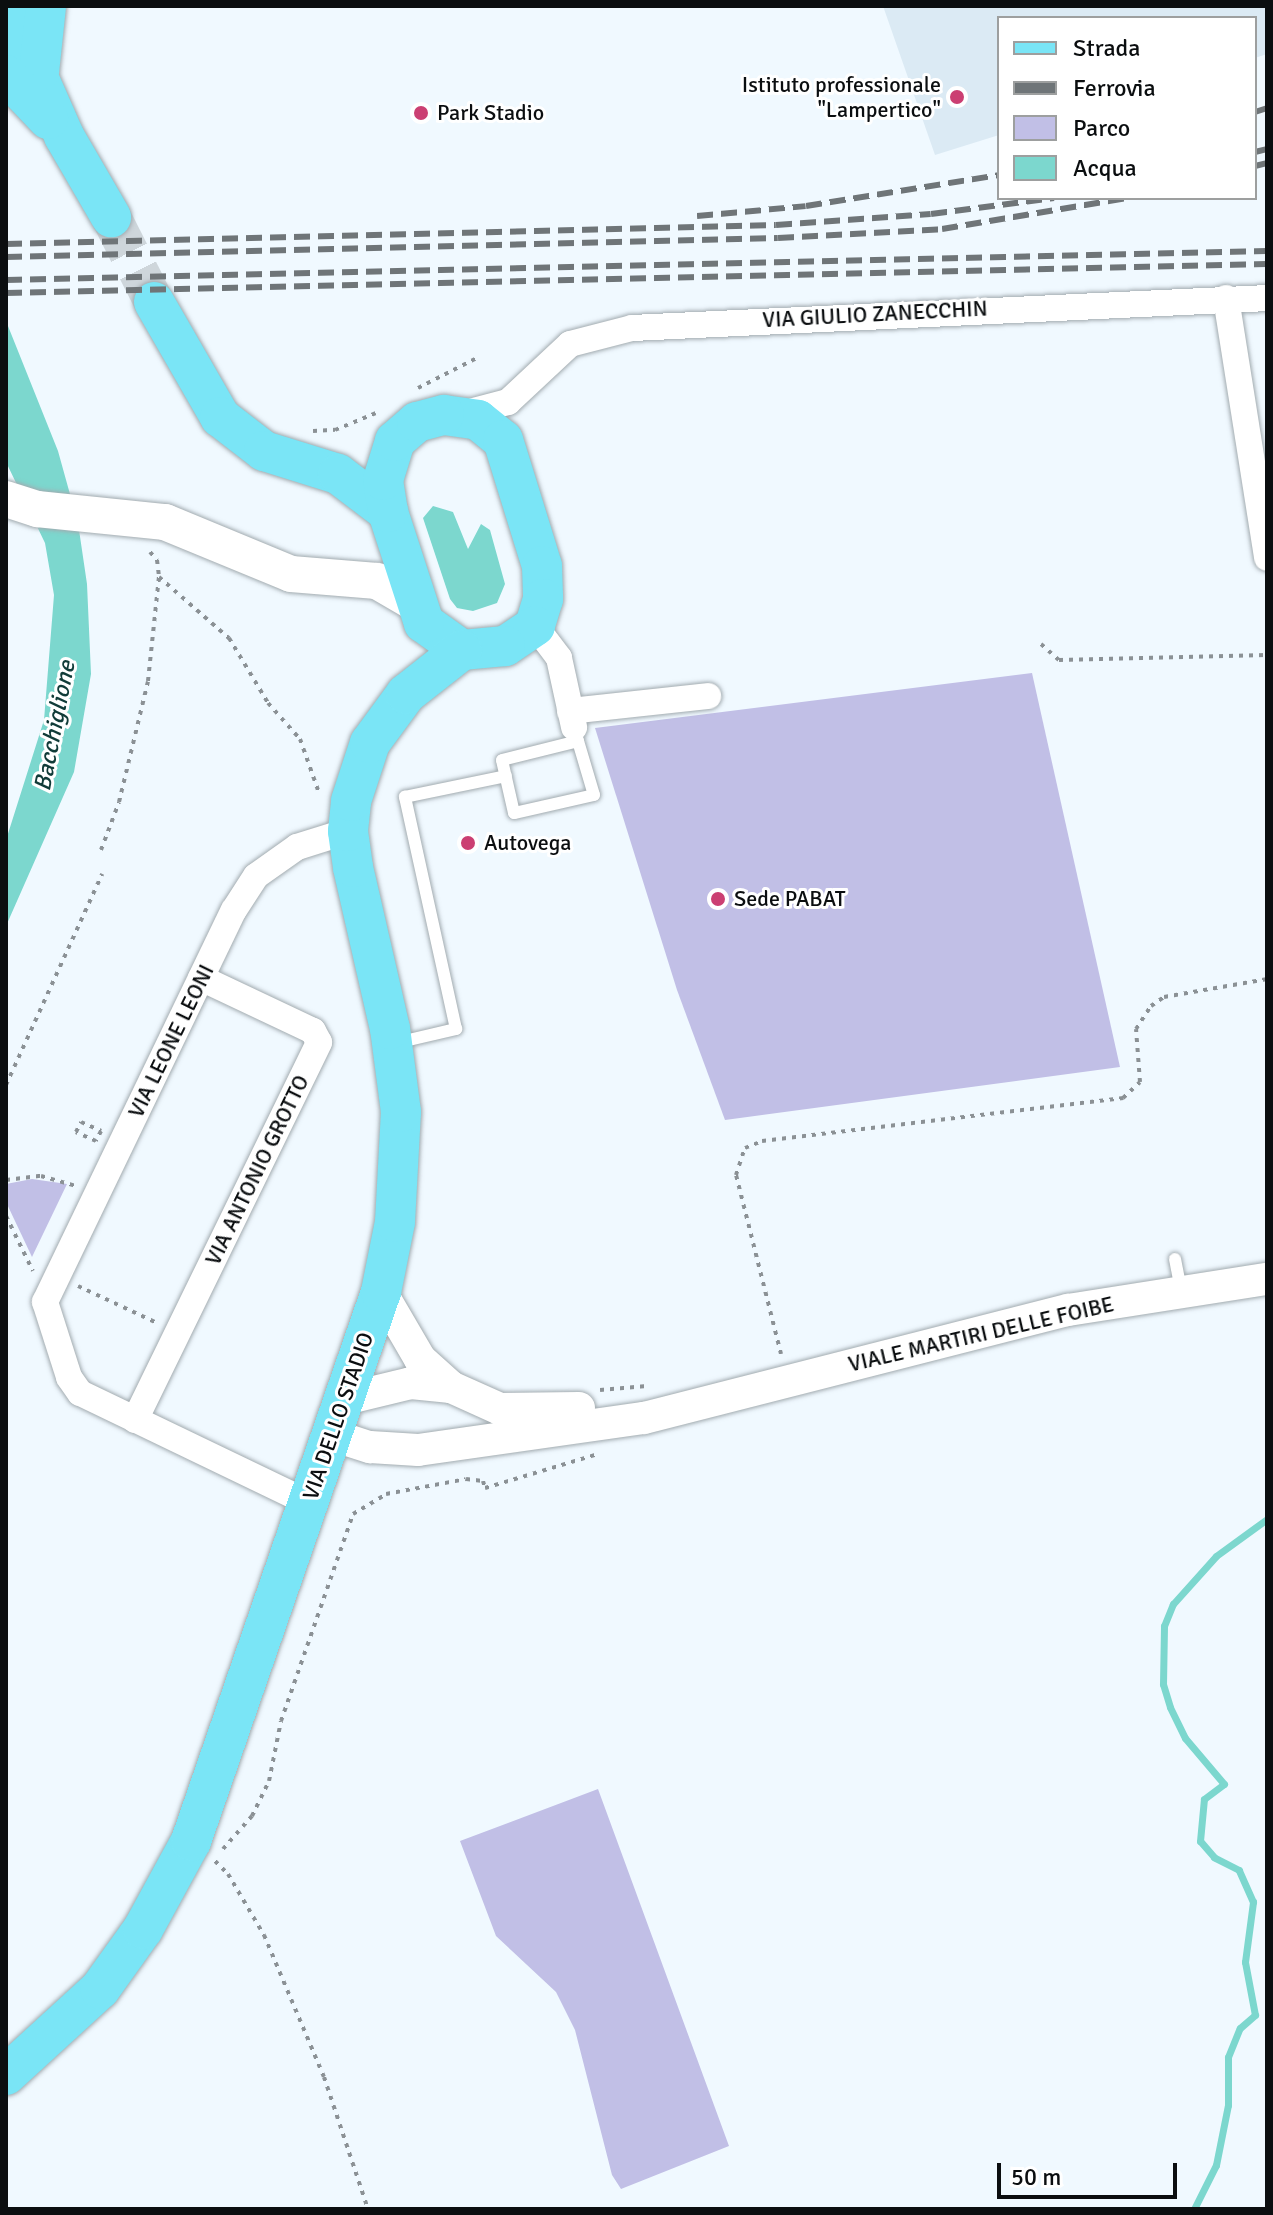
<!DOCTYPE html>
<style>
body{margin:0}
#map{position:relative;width:1273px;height:2215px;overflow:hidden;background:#f0f9ff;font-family:Signika,sans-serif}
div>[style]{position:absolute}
.built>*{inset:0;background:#dbeaf4}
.green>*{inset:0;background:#c1bfe6}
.water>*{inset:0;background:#7cd7ce}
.stream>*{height:7px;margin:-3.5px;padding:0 3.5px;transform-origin:3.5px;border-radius:3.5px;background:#7cd7ce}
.primary-tunnel>*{height:40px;margin-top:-20px;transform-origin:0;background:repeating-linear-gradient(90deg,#ced6db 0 40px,transparent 0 60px)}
.path>*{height:4px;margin-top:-2px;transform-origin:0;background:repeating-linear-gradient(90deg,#8b9195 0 4px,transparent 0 10px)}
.roads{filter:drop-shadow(0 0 2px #a2abb0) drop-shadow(0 0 2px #a2abb0)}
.service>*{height:12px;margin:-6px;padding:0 6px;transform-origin:6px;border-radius:6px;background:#fff}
.minor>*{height:26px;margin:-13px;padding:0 13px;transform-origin:13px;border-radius:13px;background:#fff}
.tertiary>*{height:32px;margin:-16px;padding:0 16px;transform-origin:16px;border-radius:16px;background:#fff}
.secondary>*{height:36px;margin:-18px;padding:0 18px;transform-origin:18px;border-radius:18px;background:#fff}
.primary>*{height:40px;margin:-20px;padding:0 20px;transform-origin:20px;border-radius:20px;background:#7ae5f6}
.rail>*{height:6px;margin-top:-3px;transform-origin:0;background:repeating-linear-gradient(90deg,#6f7578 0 16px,transparent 0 24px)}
.dots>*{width:22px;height:22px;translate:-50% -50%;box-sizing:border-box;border:4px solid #fff;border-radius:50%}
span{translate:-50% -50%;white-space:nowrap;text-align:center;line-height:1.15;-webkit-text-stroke:6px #fff;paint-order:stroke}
.poi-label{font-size:22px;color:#0b0e10}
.right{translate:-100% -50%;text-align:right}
.left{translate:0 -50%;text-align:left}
.street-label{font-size:22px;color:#0b0e10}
.water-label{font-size:24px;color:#103b38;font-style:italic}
.frame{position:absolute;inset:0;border:8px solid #0b0e10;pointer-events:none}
.legend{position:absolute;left:997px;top:16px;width:260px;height:184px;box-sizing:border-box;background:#fff;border:2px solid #9d9f9f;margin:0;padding:10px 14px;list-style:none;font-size:24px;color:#0b0e10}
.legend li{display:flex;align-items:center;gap:16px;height:40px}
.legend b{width:40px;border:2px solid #9d9f9f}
.scale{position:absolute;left:997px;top:2163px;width:180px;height:36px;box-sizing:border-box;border:4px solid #0b0e10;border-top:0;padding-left:10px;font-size:24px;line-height:28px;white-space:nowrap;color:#0b0e10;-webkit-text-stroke:6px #fff;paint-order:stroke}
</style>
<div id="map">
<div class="built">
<i style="clip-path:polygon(883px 6px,1267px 6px,1267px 54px,1255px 58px,1255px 18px,999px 18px,999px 135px,935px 155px)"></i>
</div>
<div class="green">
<i style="clip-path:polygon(1032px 673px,1120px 1067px,725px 1120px,677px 990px,595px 728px)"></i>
<i style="clip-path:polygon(32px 1179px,67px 1184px,32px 1257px,6px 1202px,6px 1184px)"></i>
<i style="clip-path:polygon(598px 1789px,729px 2146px,621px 2189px,612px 2175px,575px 2030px,556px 1992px,496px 1936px,460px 1841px)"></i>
</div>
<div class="water">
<i style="clip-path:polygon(6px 321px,58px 451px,78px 523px,87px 584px,91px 674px,74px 772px,6px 926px,6px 840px,44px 720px,54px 595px,45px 543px,6px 462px)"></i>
<i style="clip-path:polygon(433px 506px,453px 512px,468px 549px,481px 524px,490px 530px,505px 584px,497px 603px,473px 611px,457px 608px,450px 599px,423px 518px)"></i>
</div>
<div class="stream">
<i style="left:1194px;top:2209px;width:49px;rotate:-63.4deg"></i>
<i style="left:1216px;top:2165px;width:61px;rotate:-78.7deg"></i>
<i style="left:1228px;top:2105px;width:48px;rotate:-90deg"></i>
<i style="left:1228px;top:2057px;width:31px;rotate:-68deg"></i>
<i style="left:1240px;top:2028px;width:20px;rotate:-41deg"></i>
<i style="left:1255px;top:2015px;width:54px;rotate:-100.7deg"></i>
<i style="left:1245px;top:1962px;width:61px;rotate:-82.4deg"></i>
<i style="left:1253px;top:1902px;width:35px;rotate:-114deg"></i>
<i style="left:1239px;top:1870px;width:28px;rotate:-153deg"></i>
<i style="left:1214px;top:1857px;width:21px;rotate:-131deg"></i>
<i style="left:1200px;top:1841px;width:42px;rotate:-84.6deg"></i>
<i style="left:1204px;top:1799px;width:25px;rotate:-37deg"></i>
<i style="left:1224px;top:1784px;width:60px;rotate:-130.3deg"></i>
<i style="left:1185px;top:1738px;width:34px;rotate:-116deg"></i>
<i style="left:1170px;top:1707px;width:24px;rotate:-107deg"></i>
<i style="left:1163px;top:1684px;width:58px;rotate:-89deg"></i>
<i style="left:1164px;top:1626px;width:24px;rotate:-68deg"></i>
<i style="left:1173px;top:1604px;width:64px;rotate:-48.1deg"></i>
<i style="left:1216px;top:1556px;width:63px;rotate:-36deg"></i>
</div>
<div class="primary-tunnel">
<i style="left:111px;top:217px;width:95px;rotate:63.2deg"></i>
</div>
<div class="path">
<i style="left:418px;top:388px;width:66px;rotate:-27deg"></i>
<i style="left:313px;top:431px;width:22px;rotate:-3deg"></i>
<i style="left:335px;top:430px;width:44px;rotate:-22.5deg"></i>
<i style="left:150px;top:552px;width:11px;rotate:49deg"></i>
<i style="left:157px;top:560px;width:17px;rotate:83deg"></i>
<i style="left:159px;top:577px;width:93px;rotate:41.1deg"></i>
<i style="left:229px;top:638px;width:76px;rotate:59deg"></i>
<i style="left:268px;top:703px;width:48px;rotate:48.4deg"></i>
<i style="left:300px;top:739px;width:57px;rotate:70.6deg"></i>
<i style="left:1041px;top:644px;width:24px;rotate:42deg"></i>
<i style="left:1059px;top:660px;width:208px;rotate:-1.4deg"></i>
<i style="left:101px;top:850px;width:51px;rotate:-69.4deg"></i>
<i style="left:119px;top:802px;width:124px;rotate:-76.5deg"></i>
<i style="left:148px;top:681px;width:105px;rotate:-84deg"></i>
<i style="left:6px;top:1085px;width:232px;rotate:-65.5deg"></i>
<i style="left:81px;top:1122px;width:22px;rotate:24deg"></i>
<i style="left:101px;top:1131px;width:11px;rotate:117deg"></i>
<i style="left:96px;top:1141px;width:22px;rotate:-156deg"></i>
<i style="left:76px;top:1132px;width:11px;rotate:-63deg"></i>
<i style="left:6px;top:1180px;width:35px;rotate:-7deg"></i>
<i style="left:41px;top:1176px;width:37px;rotate:16deg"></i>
<i style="left:6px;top:1216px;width:61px;rotate:63.9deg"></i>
<i style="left:78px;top:1286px;width:87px;rotate:25.1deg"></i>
<i style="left:781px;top:1354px;width:185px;rotate:-104.1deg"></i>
<i style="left:736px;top:1175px;width:28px;rotate:-72deg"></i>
<i style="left:745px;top:1148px;width:18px;rotate:-22deg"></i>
<i style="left:762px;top:1141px;width:364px;rotate:-6.8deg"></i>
<i style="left:1123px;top:1098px;width:23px;rotate:-43deg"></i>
<i style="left:1140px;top:1082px;width:53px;rotate:-94.3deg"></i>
<i style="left:1136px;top:1029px;width:27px;rotate:-57deg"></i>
<i style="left:1151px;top:1006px;width:16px;rotate:-35deg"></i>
<i style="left:1164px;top:997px;width:105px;rotate:-9.9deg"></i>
<i style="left:600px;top:1390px;width:47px;rotate:-4.9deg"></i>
<i style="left:223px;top:1849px;width:44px;rotate:-48.7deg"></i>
<i style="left:252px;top:1816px;width:39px;rotate:-64deg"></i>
<i style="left:269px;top:1781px;width:61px;rotate:-78.7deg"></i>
<i style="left:281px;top:1721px;width:219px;rotate:-70.8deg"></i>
<i style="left:353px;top:1514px;width:39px;rotate:-31deg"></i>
<i style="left:386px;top:1494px;width:81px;rotate:-10.6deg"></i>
<i style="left:466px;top:1479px;width:17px;rotate:7deg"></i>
<i style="left:483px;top:1481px;width:7px;rotate:74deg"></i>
<i style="left:485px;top:1488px;width:115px;rotate:-16.7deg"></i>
<i style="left:215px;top:1861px;width:18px;rotate:45deg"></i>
<i style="left:228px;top:1874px;width:71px;rotate:59.5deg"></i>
<i style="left:264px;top:1935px;width:154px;rotate:67.1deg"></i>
<i style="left:324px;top:2077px;width:139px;rotate:71.6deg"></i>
</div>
<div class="roads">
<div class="service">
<i style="left:574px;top:727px;width:15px;rotate:74deg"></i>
<i style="left:578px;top:741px;width:56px;rotate:73.5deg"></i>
<i style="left:594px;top:795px;width:82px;rotate:167.3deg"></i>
<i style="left:514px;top:813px;width:54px;rotate:-102.8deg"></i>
<i style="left:502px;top:760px;width:78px;rotate:-14deg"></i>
<i style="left:396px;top:1043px;width:62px;rotate:-13.1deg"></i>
<i style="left:456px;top:1029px;width:238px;rotate:-102.4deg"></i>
<i style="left:405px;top:797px;width:103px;rotate:-11.7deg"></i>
<i style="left:1175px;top:1259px;width:32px;rotate:79deg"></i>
</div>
<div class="minor">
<i style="left:1226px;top:298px;width:263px;rotate:81deg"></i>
<i style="left:458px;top:415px;width:52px;rotate:-14.6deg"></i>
<i style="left:508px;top:402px;width:85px;rotate:-43.1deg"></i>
<i style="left:570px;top:344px;width:64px;rotate:-14.5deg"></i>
<i style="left:632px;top:328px;width:636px;rotate:-2.7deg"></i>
<i style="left:535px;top:626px;width:40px;rotate:53deg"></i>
<i style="left:559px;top:658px;width:71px;rotate:77.7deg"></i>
<i style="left:570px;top:711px;width:139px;rotate:-6.2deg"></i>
<i style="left:135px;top:1420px;width:420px;rotate:-64deg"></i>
<i style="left:319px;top:1042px;width:13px;rotate:-119deg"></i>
<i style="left:313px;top:1031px;width:124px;rotate:-154.7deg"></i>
<i style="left:309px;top:1503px;width:254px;rotate:-154.3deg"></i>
<i style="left:80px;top:1393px;width:19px;rotate:-125deg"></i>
<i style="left:69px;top:1377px;width:79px;rotate:-107.7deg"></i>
<i style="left:45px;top:1302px;width:435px;rotate:-64.3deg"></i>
<i style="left:234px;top:910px;width:40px;rotate:-57.1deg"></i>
<i style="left:256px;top:876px;width:50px;rotate:-35.3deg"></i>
<i style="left:297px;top:847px;width:53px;rotate:-17.4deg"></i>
</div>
<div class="tertiary">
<i style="left:381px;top:1292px;width:78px;rotate:59.8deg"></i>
<i style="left:420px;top:1359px;width:42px;rotate:42.1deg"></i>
<i style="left:451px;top:1387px;width:54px;rotate:24.2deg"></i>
<i style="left:500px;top:1409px;width:79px;rotate:-0.7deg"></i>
<i style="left:345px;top:1399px;width:68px;rotate:-13.6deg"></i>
<i style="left:411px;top:1383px;width:40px;rotate:5.7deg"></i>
<i style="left:332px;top:1435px;width:40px;rotate:18deg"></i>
<i style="left:370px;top:1447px;width:48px;rotate:3.6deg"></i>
<i style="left:418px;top:1450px;width:228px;rotate:-8.1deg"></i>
<i style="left:644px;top:1418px;width:438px;rotate:-14.3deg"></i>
<i style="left:1068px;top:1310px;width:201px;rotate:-8.9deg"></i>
</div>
<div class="secondary">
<i style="left:6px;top:499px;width:33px;rotate:18deg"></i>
<i style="left:37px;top:509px;width:129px;rotate:5.8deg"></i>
<i style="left:165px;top:522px;width:136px;rotate:22.4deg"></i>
<i style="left:291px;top:574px;width:86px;rotate:4.7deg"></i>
<i style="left:377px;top:581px;width:44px;rotate:30.1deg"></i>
</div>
<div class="primary">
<i style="left:7px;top:6px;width:142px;rotate:66.3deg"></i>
<i style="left:64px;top:136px;width:94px;rotate:59.9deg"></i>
<i style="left:39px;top:72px;width:66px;rotate:-83.9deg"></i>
<i style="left:6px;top:75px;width:61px;rotate:46.3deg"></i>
<i style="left:154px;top:302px;width:133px;rotate:60.1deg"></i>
<i style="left:220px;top:417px;width:56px;rotate:37.7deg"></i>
<i style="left:264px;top:451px;width:77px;rotate:17.3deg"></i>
<i style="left:338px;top:474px;width:63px;rotate:37.2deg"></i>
<i style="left:444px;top:415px;width:34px;rotate:8deg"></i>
<i style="left:478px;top:420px;width:32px;rotate:39deg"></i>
<i style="left:503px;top:440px;width:132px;rotate:72.8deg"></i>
<i style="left:542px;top:566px;width:33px;rotate:88deg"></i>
<i style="left:543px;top:599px;width:28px;rotate:107deg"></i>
<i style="left:535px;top:626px;width:36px;rotate:146deg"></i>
<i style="left:505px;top:646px;width:43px;rotate:174.7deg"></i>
<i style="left:462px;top:650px;width:47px;rotate:-144.6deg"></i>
<i style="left:424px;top:623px;width:117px;rotate:-108deg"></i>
<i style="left:388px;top:512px;width:32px;rotate:-99deg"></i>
<i style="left:383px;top:480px;width:41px;rotate:-72.9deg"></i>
<i style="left:395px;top:441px;width:29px;rotate:-41deg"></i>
<i style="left:417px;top:422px;width:28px;rotate:-15deg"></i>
<i style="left:6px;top:2075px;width:127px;rotate:-42.5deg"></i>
<i style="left:100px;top:1989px;width:74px;rotate:-54.4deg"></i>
<i style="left:143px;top:1929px;width:100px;rotate:-61.4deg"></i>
<i style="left:191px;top:1841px;width:581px;rotate:-70.91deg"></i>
<i style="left:381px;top:1292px;width:71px;rotate:-78.7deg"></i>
<i style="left:395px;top:1222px;width:110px;rotate:-86.9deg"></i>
<i style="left:401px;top:1112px;width:84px;rotate:-97.5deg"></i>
<i style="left:390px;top:1029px;width:166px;rotate:-102.9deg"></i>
<i style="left:353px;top:867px;width:36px;rotate:-98deg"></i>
<i style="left:348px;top:831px;width:30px;rotate:-84deg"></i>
<i style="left:351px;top:801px;width:61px;rotate:-71.9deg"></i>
<i style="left:370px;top:743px;width:61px;rotate:-53.7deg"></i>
<i style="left:406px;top:694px;width:71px;rotate:-38.2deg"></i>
</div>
</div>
<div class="rail">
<i style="left:1255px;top:112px;width:13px;rotate:-18deg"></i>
<i style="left:1255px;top:152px;width:12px;rotate:-14deg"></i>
<i style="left:1255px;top:166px;width:12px;rotate:-14deg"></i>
<i style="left:697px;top:216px;width:109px;rotate:-5.2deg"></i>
<i style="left:806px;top:206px;width:195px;rotate:-9.1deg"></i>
<i style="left:6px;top:244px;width:770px;rotate:-1.41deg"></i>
<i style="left:776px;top:225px;width:155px;rotate:-4.1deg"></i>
<i style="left:931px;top:214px;width:124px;rotate:-7.4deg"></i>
<i style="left:6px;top:257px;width:772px;rotate:-1.41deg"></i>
<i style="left:778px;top:238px;width:164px;rotate:-3.1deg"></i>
<i style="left:942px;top:229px;width:189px;rotate:-9.5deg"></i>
<i style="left:6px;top:280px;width:1261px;rotate:-1.32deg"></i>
<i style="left:6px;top:293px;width:1261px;rotate:-1.32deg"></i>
</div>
<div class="dots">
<i style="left:957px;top:97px;background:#cb3f72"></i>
<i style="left:421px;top:113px;background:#cb3f72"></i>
<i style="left:468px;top:843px;background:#cb3f72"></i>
<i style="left:718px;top:899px;background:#cb3f72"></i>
</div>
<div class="poi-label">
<span class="right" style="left:941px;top:97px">Istituto professionale<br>"Lampertico"</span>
<span class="left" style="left:437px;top:113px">Park Stadio</span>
<span class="left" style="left:484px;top:843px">Autovega</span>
<span class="left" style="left:734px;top:899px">Sede PABAT</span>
</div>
<div class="street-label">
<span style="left:875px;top:314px;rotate:-3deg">VIA GIULIO ZANECCHIN</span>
<span style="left:171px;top:1041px;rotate:-64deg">VIA LEONE LEONI</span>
<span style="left:257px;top:1170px;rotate:-64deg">VIA ANTONIO GROTTO</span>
<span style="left:981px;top:1334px;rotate:-13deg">VIALE MARTIRI DELLE FOIBE</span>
<span style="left:338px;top:1416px;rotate:-71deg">VIA DELLO STADIO</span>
</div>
<div class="water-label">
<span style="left:55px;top:726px;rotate:-79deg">Bacchiglione</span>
</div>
<div class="frame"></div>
<ul class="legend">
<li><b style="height:10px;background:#7ae5f6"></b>Strada</li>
<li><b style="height:10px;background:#6f7578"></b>Ferrovia</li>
<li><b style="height:22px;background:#c1bfe6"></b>Parco</li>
<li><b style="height:22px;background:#7cd7ce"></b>Acqua</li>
</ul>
<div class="scale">50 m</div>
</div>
